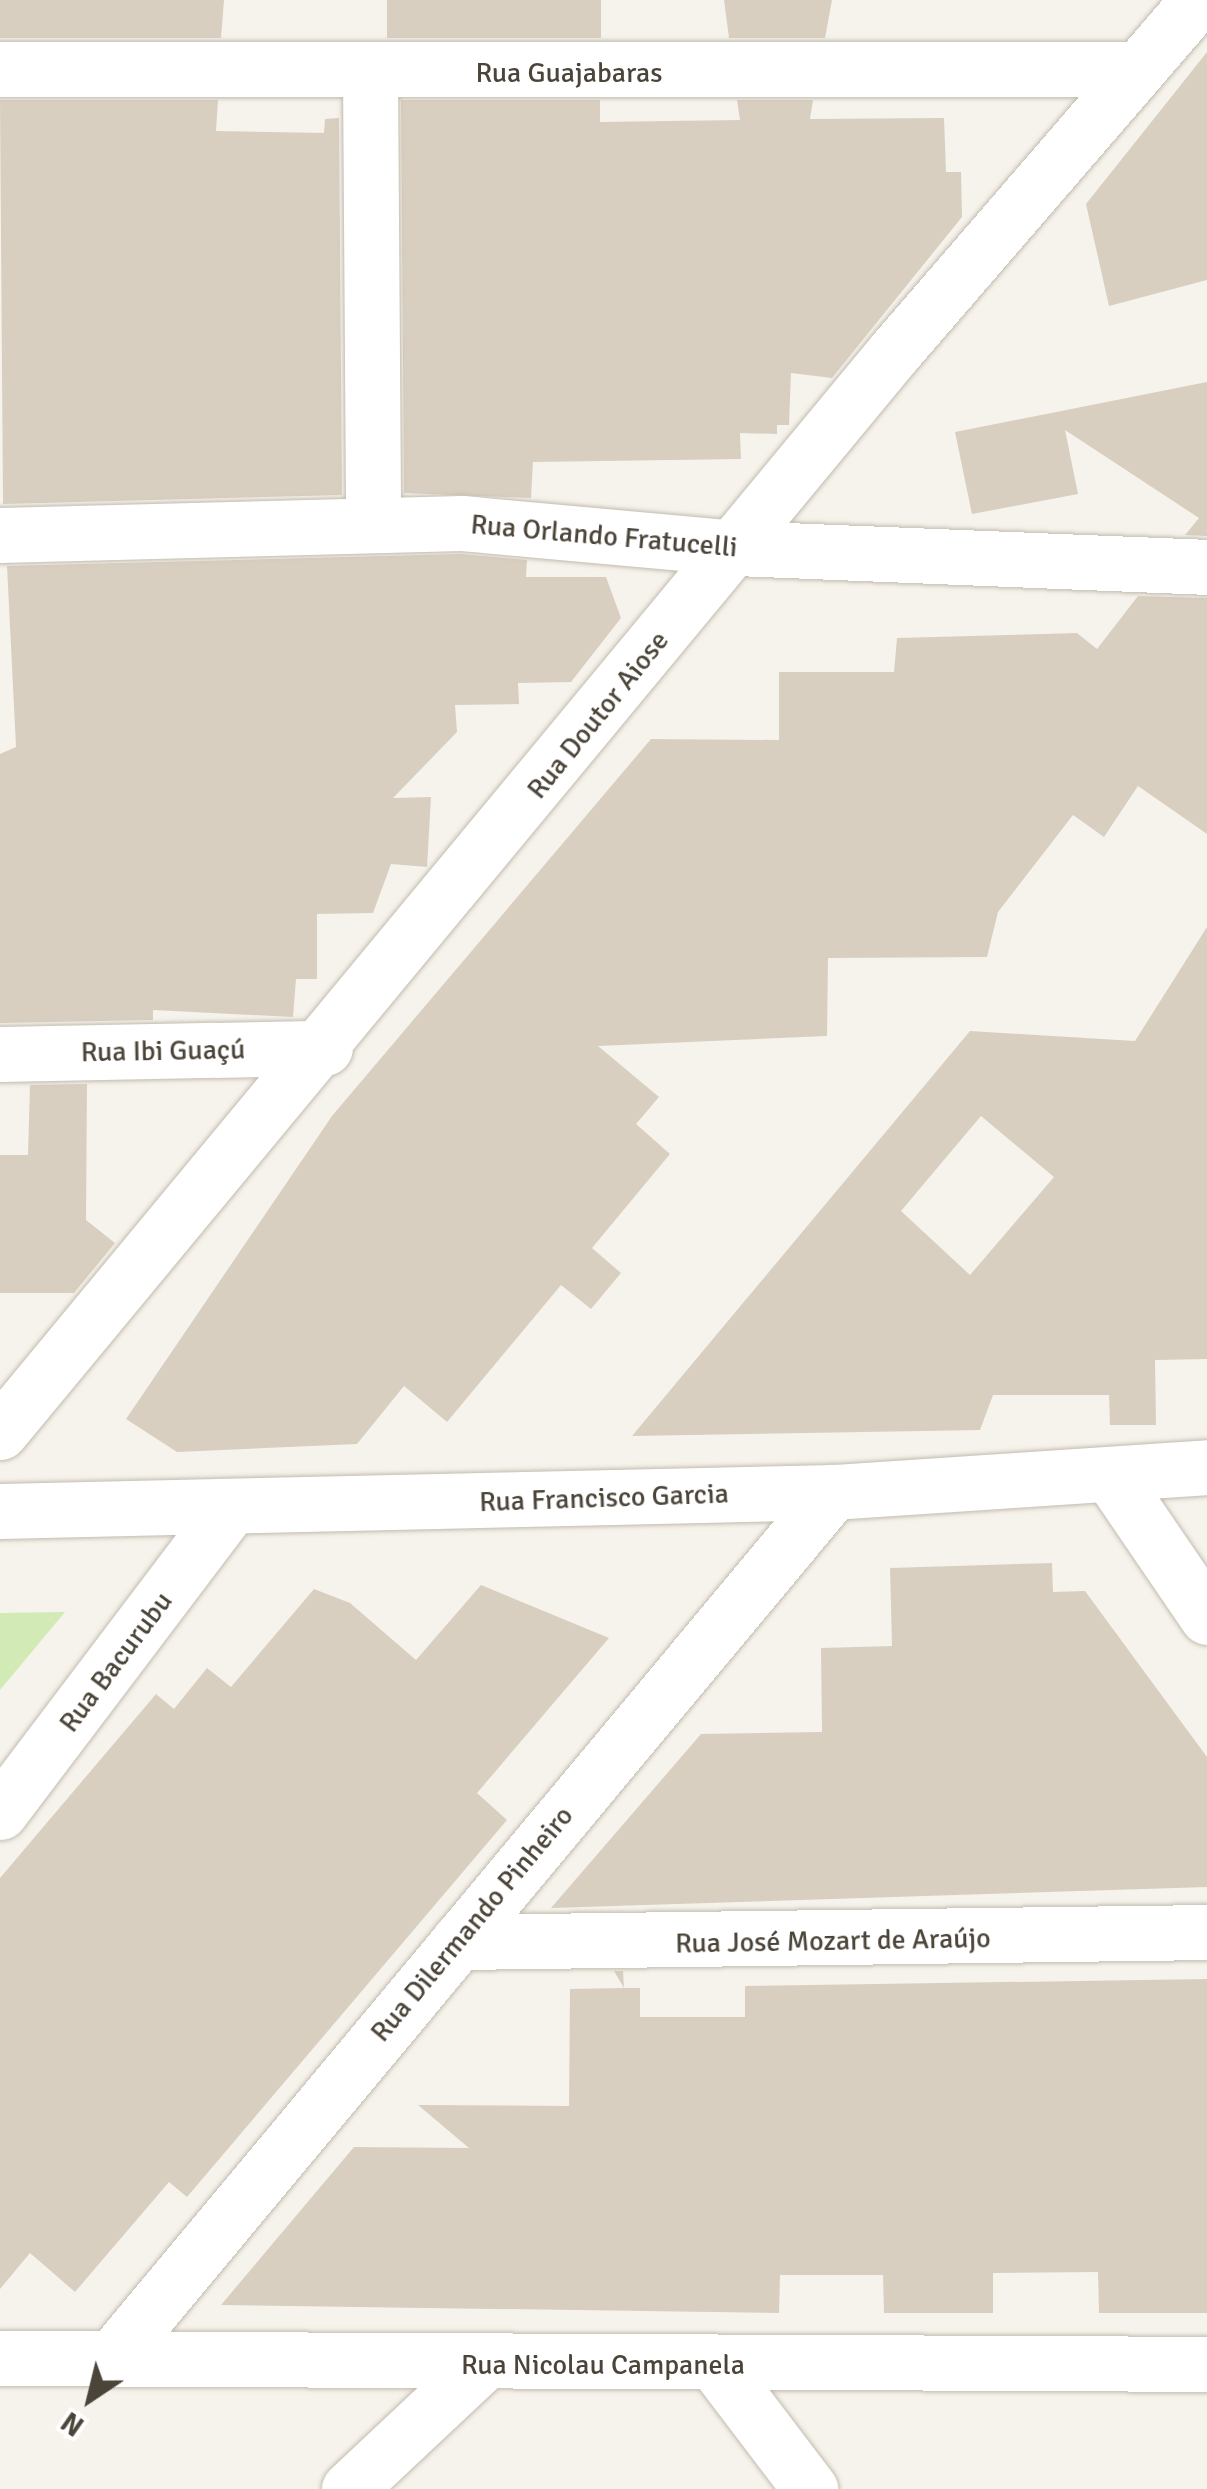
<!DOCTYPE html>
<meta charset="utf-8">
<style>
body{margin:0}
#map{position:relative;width:1207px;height:2489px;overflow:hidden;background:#f6f3ec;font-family:Signika,sans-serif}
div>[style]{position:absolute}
.green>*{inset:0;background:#d2eab5}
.building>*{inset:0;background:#d8cfc1}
.roads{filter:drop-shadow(0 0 2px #c2bbae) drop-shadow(0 0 2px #c2bbae)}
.minor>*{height:55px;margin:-27.5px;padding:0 27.5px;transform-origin:27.5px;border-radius:27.5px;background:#fff}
span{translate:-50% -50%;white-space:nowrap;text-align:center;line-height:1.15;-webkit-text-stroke:8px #fff;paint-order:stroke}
.street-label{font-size:28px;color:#4b4439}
.north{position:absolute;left:40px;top:2349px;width:100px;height:100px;-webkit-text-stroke:8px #fff;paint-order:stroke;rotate:215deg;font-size:28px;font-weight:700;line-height:40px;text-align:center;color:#4b4439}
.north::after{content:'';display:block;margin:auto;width:35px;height:45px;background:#4b4439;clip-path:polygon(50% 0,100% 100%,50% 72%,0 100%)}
</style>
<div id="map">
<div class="green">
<i style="clip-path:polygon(65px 1612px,0 1690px,0 1613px)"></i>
</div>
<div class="building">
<i style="clip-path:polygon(0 0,224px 0,221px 38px,0 38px)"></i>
<i style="clip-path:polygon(387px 0,601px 0,601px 38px,387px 38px)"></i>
<i style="clip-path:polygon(724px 0,832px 0,825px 38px,729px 38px)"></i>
<i style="clip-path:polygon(1207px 52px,1207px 280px,1109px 306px,1086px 204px)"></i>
<i style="clip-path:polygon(0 100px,218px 100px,216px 131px,324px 133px,325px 119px,339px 118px,342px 495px,3px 504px)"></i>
<i style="clip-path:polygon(401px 100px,600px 100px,600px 122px,740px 120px,737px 100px,813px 100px,810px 119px,944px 118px,946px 172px,961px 172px,962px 217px,832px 378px,791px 373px,789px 425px,777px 425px,777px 434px,740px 433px,741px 459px,533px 462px,531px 498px,404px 493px)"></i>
<i style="clip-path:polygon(1207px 382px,1207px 536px,1185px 535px,1199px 518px,1065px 430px,1078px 494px,972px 514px,955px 432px)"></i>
<i style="clip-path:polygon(461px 554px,527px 560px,526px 577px,606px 577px,621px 618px,571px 682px,518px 683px,519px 704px,455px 705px,457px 732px,393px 798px,431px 797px,427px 867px,391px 864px,373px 913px,317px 914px,317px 979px,296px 979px,293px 1017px,153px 1010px,153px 1020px,0 1023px,0 754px,16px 747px,7px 566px)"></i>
<i style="clip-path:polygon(1138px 596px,1207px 598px,1207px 834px,1138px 786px,1104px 837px,1073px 815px,998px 912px,987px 957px,828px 958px,827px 1036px,598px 1046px,659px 1097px,636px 1124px,670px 1154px,592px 1248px,621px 1273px,591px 1309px,561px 1285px,447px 1422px,404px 1386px,357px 1444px,177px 1452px,126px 1419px,332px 1116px,651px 739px,779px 740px,779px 672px,894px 672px,897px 638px,1077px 633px,1097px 649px)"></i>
<i style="clip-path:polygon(evenodd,1207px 927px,1207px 1359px,1155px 1360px,1156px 1425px,1110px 1425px,1109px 1395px,993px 1395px,980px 1430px,632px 1436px,970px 1031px,1135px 1041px,1207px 927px,981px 1116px,1054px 1177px,970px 1275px,901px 1211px,981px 1116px)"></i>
<i style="clip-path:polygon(87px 1084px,86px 1220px,115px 1243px,74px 1293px,0 1293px,0 1155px,28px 1155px,30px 1085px)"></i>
<i style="clip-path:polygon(1052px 1563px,1053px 1592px,1085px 1591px,1207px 1757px,1207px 1887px,551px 1908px,701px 1734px,822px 1732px,821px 1648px,892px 1646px,890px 1568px)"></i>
<i style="clip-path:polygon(481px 1585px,609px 1638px,477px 1793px,507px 1820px,187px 2197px,169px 2182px,75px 2292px,30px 2253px,0 2289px,0 1878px,156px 1694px,174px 1709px,207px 1668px,231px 1687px,314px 1589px,350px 1603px,416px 1660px)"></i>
<i style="clip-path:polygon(614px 1971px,623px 1971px,624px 1988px,640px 1988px,640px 2017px,745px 2017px,745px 1986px,1207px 1979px,1207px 2313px,1099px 2313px,1098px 2272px,993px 2273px,993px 2313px,884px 2313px,883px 2275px,780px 2275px,779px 2313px,221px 2305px,354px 2147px,469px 2148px,418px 2105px,569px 2106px,570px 1989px,624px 1988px)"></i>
</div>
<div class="roads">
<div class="minor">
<i style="left:0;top:69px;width:1137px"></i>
<i style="left:370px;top:73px;width:450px;rotate:89.6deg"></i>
<i style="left:0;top:535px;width:462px;rotate:-1.5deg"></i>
<i style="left:462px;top:523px;width:275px;rotate:5.2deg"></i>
<i style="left:736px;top:548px;width:471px;rotate:2.3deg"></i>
<i style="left:0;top:1054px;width:325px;rotate:-1.1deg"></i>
<i style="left:0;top:1432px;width:1403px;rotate:-50.38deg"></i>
<i style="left:895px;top:351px;width:464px;rotate:-49.2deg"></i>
<i style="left:1113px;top:1479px;width:167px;rotate:55.7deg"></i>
<i style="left:0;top:1511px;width:833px;rotate:-1.31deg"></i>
<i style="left:833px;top:1492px;width:375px;rotate:-3.8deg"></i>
<i style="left:0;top:1812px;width:380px;rotate:-52.9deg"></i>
<i style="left:458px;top:1942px;width:749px;rotate:-0.76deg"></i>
<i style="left:0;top:2358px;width:1207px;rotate:0.28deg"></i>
<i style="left:112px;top:2358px;width:1127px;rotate:-50.22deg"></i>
<i style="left:716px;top:2365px;width:156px;rotate:52.8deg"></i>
<i style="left:349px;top:2489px;width:181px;rotate:-43.2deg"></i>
</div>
</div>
<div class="street-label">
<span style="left:569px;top:73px">Rua Guajabaras</span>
<span style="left:604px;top:536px;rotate:5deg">Rua Orlando Fratucelli</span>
<span style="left:598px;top:715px;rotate:-51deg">Rua Doutor Aiose</span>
<span style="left:163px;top:1051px;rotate:-1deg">Rua Ibi Guaçú</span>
<span style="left:604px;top:1498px;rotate:-2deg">Rua Francisco Garcia</span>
<span style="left:116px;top:1662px;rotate:-53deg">Rua Bacurubu</span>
<span style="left:472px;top:1924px;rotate:-50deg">Rua Dilermando Pinheiro</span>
<span style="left:833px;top:1941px;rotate:-1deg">Rua José Mozart de Araújo</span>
<span style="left:603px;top:2365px">Rua Nicolau Campanela</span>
</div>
<div class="north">N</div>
</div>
